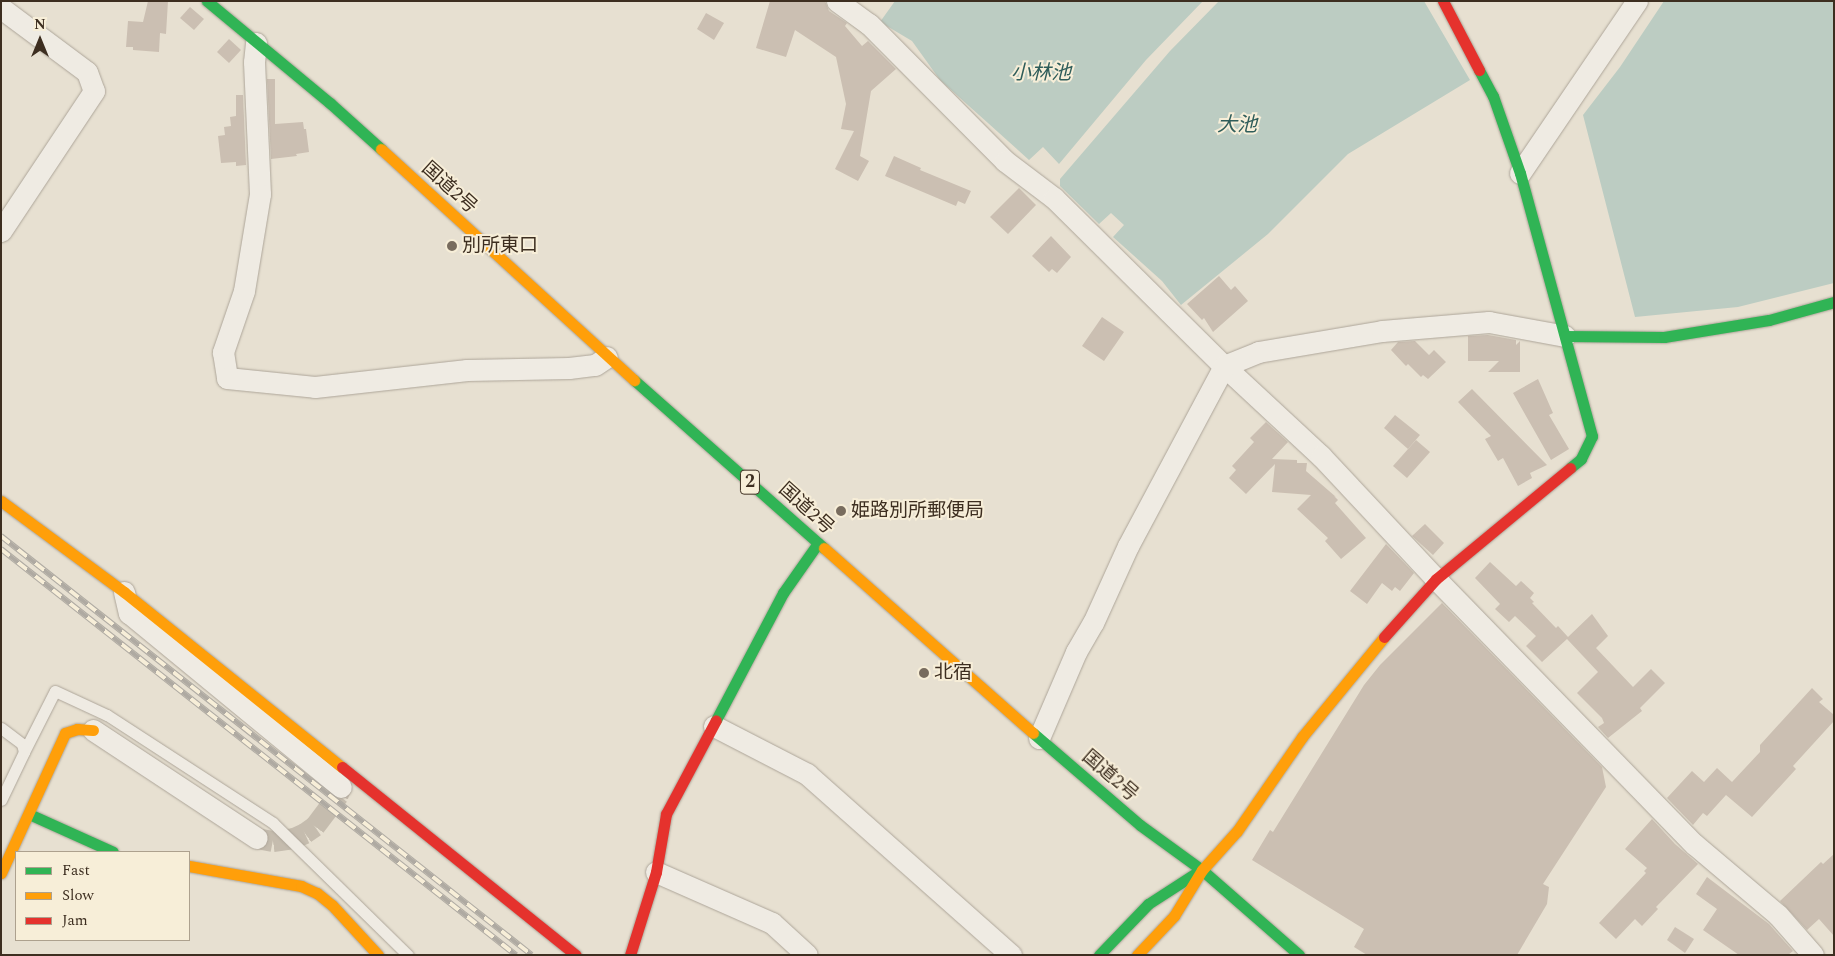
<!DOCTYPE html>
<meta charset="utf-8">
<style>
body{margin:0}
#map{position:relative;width:1835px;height:956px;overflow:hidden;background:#e7e0d1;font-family:Spectral,"Noto Sans JP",serif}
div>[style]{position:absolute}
.water>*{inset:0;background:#bcccc2}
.building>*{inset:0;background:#cbbfb2}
.street-tunnel>*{height:21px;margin-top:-10.5px;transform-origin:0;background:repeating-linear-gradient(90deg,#c5bcae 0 21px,transparent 0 32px)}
.roads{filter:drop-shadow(0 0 1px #ada599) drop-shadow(0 0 1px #ada599)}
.lane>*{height:11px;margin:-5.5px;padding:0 5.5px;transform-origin:5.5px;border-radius:5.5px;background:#efebe3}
.street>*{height:21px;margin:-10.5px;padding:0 10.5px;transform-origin:10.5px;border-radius:10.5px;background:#efebe3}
.fast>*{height:11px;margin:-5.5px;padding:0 5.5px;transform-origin:5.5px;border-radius:5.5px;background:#30b455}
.slow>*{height:11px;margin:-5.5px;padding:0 5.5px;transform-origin:5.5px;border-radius:5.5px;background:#ff9f0a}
.jam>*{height:11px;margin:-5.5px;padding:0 5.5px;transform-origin:5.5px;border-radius:5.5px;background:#e5322d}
.rail>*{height:5.5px;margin-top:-2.75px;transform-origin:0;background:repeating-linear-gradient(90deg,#f7eed8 0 11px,#afaaa2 0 22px);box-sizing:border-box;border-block:1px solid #afaaa2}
.dots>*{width:14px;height:14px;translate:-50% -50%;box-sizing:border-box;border:2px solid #f7eed8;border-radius:50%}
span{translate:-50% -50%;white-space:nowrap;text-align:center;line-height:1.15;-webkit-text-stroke:4px #f7eed8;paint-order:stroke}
.shield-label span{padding:1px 4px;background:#f7eed8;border:1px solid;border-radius:4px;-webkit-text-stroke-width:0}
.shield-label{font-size:18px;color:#3d2e20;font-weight:700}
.street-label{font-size:19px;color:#3d2e20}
.poi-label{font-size:19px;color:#3d2e20}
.left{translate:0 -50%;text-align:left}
.water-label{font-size:20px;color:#2f5d5a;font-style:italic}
.frame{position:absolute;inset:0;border:2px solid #3d2e20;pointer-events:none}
.legend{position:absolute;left:15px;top:851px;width:175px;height:90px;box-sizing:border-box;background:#f7eed8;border:1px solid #ada18e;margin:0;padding:6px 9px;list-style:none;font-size:15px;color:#3d2e20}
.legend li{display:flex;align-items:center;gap:10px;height:25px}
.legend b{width:25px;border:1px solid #ada18e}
.north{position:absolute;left:15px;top:15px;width:50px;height:50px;-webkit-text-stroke:4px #f7eed8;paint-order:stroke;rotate:0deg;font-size:14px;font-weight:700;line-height:20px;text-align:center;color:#3d2e20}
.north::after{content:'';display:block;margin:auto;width:18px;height:22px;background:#3d2e20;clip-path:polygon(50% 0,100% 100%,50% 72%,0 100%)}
</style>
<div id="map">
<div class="water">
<i style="clip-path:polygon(895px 1px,1203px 1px,1146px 60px,1059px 164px,1043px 147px,1029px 160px,940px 80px,912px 41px,880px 22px)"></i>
<i style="clip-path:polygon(1219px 1px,1424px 1px,1470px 80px,1348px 154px,1268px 234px,1181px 305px,1162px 281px,1113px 237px,1124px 225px,1111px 213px,1099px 224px,1060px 186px,1060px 179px,1170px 51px)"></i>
<i style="clip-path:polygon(1664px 1px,1834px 1px,1834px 283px,1738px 307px,1635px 317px,1583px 115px,1620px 67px)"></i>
</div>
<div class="building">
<i style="clip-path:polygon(148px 1px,168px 1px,166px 34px,160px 33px,159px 52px,133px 50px,133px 47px,126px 47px,128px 21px,143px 22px)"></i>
<i style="clip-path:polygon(770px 1px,825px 1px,829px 11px,847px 23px,845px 26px,862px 46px,868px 41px,896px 69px,871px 91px,860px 156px,869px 161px,858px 181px,835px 169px,854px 131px,841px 129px,846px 104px,836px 57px,795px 30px,786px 57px,756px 48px)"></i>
<i style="clip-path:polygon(190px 7px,204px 19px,194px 30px,180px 18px)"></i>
<i style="clip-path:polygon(706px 13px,724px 23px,714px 40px,697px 29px)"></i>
<i style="clip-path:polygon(229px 39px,241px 50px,229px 63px,217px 52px)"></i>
<i style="clip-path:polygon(267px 79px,275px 79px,275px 124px,303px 122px,304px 129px,306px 129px,309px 152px,296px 154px,297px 156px,271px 159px)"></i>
<i style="clip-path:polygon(236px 95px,243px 95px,246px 165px,236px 166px,236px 162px,221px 163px,218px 136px,225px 135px,224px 127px,231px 126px,230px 117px,236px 116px)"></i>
<i style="clip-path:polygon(894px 156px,921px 168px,920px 170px,971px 191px,965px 204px,958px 201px,956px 206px,885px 176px)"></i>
<i style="clip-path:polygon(1019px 188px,1036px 205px,1008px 234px,990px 217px)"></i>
<i style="clip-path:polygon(1051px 236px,1071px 257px,1057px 273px,1052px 269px,1049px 272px,1032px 256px)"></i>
<i style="clip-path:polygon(1219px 276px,1231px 290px,1235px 286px,1248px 301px,1213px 332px,1204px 318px,1202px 320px,1187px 304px)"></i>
<i style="clip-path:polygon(1102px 317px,1124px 332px,1104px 361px,1082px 346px)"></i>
<i style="clip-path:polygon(1488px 335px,1516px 340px,1516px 345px,1520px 341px,1520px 372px,1488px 372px,1499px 361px,1468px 361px,1468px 336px)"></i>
<i style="clip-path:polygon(1415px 341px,1429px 355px,1434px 350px,1446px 362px,1428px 379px,1423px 375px,1421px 377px,1408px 364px,1406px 366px,1404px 364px,1391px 350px,1398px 342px)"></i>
<i style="clip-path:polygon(1538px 379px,1553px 413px,1549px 415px,1569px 449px,1551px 460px,1513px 393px)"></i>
<i style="clip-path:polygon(1472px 389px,1547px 465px,1530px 473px,1532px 478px,1518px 486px,1503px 458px,1498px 461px,1485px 439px,1491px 436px,1458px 402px)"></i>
<i style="clip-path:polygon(1395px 415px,1420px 435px,1408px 449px,1384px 428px)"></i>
<i style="clip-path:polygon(1266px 422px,1288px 442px,1272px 459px,1297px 460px,1297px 463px,1307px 463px,1306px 471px,1336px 497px,1334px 496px,1338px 500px,1335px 503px,1366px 538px,1341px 559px,1325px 541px,1328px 538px,1297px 509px,1311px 495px,1272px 492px,1275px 464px,1246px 494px,1229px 478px,1236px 470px,1232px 466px,1254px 442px,1250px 438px)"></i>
<i style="clip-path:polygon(1416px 440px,1430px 452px,1407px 478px,1393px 466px)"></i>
<i style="clip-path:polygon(1425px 524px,1444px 543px,1433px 555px,1412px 536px)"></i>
<i style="clip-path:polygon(1386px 544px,1414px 573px,1400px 591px,1395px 587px,1392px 591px,1382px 583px,1367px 604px,1350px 591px)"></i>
<i style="clip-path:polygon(1490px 562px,1516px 586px,1521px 581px,1534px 593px,1530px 598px,1534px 602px,1532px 603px,1556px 628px,1558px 626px,1568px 637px,1592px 614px,1608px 636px,1596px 648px,1633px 687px,1651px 669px,1665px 683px,1640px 708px,1642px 711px,1608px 738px,1598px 727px,1604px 723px,1602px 718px,1577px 693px,1598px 672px,1567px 639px,1542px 662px,1526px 646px,1536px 636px,1515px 616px,1509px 622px,1495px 609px,1500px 604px,1475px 578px)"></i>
<i style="clip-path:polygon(1442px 603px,1602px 767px,1606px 787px,1543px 884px,1549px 887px,1547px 904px,1517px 955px,1367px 955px,1354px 947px,1364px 929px,1252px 860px,1270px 830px,1273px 832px,1364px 685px,1380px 665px)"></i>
<i style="clip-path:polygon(1812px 688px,1823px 699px,1819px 702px,1834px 715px,1834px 721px,1793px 766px,1796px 769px,1752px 817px,1726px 795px,1707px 816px,1703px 813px,1693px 825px,1667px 798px,1692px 771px,1704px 782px,1717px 768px,1732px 782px,1760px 752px,1760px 745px)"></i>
<i style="clip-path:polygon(1652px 819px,1675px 844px,1698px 864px,1656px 907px,1658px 909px,1642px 926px,1635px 919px,1616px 939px,1599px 923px,1646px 873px,1644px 871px,1647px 868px,1625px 849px)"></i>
<i style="clip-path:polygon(1834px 854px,1834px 936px,1819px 919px,1807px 930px,1780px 901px,1821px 862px,1823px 864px)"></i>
<i style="clip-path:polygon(1707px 877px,1769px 924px,1793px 951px,1788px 955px,1739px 955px,1703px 930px,1717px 909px,1696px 894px)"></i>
<i style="clip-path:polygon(1675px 927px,1694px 939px,1685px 953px,1667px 940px)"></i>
</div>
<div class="street-tunnel">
<i style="left:257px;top:838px;width:16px;rotate:11deg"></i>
<i style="left:273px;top:841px;width:21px;rotate:-8deg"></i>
<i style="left:294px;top:838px;width:12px;rotate:-24deg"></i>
<i style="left:305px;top:833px;width:12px;rotate:-35deg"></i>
<i style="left:315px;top:826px;width:39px;rotate:-53deg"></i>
<i style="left:338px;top:795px;width:9px;rotate:-69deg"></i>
</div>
<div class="roads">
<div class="lane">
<i style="left:1px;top:728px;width:26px;rotate:37deg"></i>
<i style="left:22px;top:744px;width:8px;rotate:76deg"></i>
<i style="left:24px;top:752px;width:53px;rotate:115.6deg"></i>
<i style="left:24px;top:752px;width:68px;rotate:-63.1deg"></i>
<i style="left:55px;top:691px;width:57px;rotate:24.8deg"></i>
<i style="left:107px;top:715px;width:198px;rotate:33deg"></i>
<i style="left:273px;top:823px;width:189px;rotate:44.4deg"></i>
</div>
<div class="street">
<i style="left:837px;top:1px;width:39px;rotate:36deg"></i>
<i style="left:869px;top:24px;width:193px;rotate:45.2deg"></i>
<i style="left:1005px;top:161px;width:61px;rotate:37.1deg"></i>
<i style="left:1054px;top:198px;width:239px;rotate:44.7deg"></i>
<i style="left:1224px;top:366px;width:132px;rotate:42.9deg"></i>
<i style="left:1321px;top:456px;width:168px;rotate:46.9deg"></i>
<i style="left:1436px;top:579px;width:370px;rotate:45.8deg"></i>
<i style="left:1694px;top:844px;width:110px;rotate:40.2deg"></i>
<i style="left:1778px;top:915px;width:53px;rotate:48.8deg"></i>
<i style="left:1px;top:8px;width:107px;rotate:36.7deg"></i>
<i style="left:87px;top:72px;width:20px;rotate:70deg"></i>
<i style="left:94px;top:91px;width:168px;rotate:123.6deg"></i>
<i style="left:256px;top:43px;width:19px;rotate:96deg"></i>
<i style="left:254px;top:62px;width:132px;rotate:87.4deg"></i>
<i style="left:260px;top:194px;width:98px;rotate:99.4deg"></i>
<i style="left:244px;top:291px;width:65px;rotate:109deg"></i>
<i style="left:223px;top:352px;width:26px;rotate:81deg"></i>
<i style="left:227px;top:378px;width:88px;rotate:5.8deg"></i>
<i style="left:315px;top:387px;width:153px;rotate:-6.4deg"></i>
<i style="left:467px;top:370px;width:102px;rotate:-1.1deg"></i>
<i style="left:569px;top:368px;width:26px;rotate:-7deg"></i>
<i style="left:595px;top:365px;width:14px;rotate:-34deg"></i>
<i style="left:1520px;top:173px;width:208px;rotate:-55.8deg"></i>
<i style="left:124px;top:592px;width:22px;rotate:77deg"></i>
<i style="left:129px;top:613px;width:274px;rotate:39.4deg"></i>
<i style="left:714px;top:726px;width:105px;rotate:27.3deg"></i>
<i style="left:807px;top:774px;width:273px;rotate:41.6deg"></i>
<i style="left:93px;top:730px;width:196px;rotate:33.4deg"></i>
<i style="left:1039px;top:738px;width:94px;rotate:-66.7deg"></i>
<i style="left:1076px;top:652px;width:34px;rotate:-60deg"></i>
<i style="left:1093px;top:623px;width:85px;rotate:-65.6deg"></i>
<i style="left:1128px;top:546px;width:204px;rotate:-61.9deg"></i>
<i style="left:1224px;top:366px;width:37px;rotate:-22deg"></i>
<i style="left:1258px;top:352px;width:126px;rotate:-9.6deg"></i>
<i style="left:1382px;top:331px;width:107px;rotate:-4.8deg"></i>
<i style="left:1489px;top:322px;width:77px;rotate:10.4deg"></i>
<i style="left:656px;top:872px;width:127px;rotate:23.7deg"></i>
<i style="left:772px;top:923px;width:47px;rotate:42.4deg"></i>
</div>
<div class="fast">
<i style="left:207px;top:1px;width:160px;rotate:39.7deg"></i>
<i style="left:330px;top:103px;width:69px;rotate:42deg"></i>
<i style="left:1479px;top:70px;width:30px;rotate:62deg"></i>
<i style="left:1493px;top:96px;width:82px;rotate:70.7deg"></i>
<i style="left:1520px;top:173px;width:273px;rotate:74.7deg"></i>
<i style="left:1592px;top:436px;width:25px;rotate:116deg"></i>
<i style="left:1581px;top:459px;width:14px;rotate:141deg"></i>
<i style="left:1565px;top:336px;width:99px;rotate:0.6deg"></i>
<i style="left:1664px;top:337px;width:106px;rotate:-9.2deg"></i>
<i style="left:1769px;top:320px;width:67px;rotate:-15.5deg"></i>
<i style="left:634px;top:380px;width:254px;rotate:41.5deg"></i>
<i style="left:716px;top:720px;width:144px;rotate:-62.2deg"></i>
<i style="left:783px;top:593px;width:61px;rotate:-55deg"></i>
<i style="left:1033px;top:733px;width:141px;rotate:40.7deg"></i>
<i style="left:1140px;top:825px;width:77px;rotate:36deg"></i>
<i style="left:1202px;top:870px;width:129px;rotate:41.2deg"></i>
<i style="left:29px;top:814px;width:92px;rotate:24.3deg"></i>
<i style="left:1099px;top:955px;width:71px;rotate:-46.1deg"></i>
<i style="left:1148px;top:904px;width:57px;rotate:-32.9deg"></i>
</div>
<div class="slow">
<i style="left:381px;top:149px;width:343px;rotate:42.4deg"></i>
<i style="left:1px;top:501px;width:153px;rotate:36.5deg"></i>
<i style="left:124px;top:592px;width:280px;rotate:38.8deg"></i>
<i style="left:824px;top:548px;width:279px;rotate:41.5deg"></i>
<i style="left:189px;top:866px;width:114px;rotate:10.1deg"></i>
<i style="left:301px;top:886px;width:17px;rotate:24deg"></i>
<i style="left:317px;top:893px;width:19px;rotate:39deg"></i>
<i style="left:332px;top:905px;width:68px;rotate:47.4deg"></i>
<i style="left:1px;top:873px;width:154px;rotate:-65.4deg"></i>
<i style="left:65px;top:733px;width:13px;rotate:-18deg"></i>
<i style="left:77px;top:729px;width:16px;rotate:4deg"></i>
<i style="left:1137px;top:955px;width:54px;rotate:-46.5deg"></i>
<i style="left:1174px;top:916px;width:54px;rotate:-58.7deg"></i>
<i style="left:1202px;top:870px;width:52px;rotate:-48.1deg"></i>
<i style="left:1237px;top:831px;width:114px;rotate:-55.3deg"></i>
<i style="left:1302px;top:737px;width:129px;rotate:-50.6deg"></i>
</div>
<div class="jam">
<i style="left:1443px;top:1px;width:78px;rotate:62.4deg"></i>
<i style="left:1384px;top:637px;width:78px;rotate:-48.1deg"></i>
<i style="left:1436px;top:579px;width:174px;rotate:-39.6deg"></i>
<i style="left:342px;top:767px;width:300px;rotate:38.8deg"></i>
<i style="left:630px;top:955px;width:87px;rotate:-72.6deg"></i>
<i style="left:656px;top:872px;width:59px;rotate:-80.2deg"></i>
<i style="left:666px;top:814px;width:106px;rotate:-62deg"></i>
</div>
</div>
<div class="rail">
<i style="left:1px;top:536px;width:676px;rotate:38.28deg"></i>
<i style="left:1px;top:549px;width:656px;rotate:38.25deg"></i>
</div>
<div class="dots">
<i style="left:452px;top:246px;background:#786c5e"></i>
<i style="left:841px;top:511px;background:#786c5e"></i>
<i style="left:924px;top:673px;background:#786c5e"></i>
</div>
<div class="shield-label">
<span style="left:750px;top:482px">2</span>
</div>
<div class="street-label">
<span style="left:449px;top:188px;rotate:42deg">国道2号</span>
<span style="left:806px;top:509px;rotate:42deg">国道2号</span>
<span style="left:1110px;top:776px;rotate:41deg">国道2号</span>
</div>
<div class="poi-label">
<span class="left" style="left:462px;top:246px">別所東口</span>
<span class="left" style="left:851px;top:511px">姫路別所郵便局</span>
<span class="left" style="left:934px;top:673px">北宿</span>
</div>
<div class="water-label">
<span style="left:1041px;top:73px">小林池</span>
<span style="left:1237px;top:125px">大池</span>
</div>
<div class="frame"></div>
<ul class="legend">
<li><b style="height:6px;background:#30b455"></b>Fast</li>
<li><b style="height:6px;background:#ff9f0a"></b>Slow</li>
<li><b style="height:6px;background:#e5322d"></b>Jam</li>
</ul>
<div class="north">N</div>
</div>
